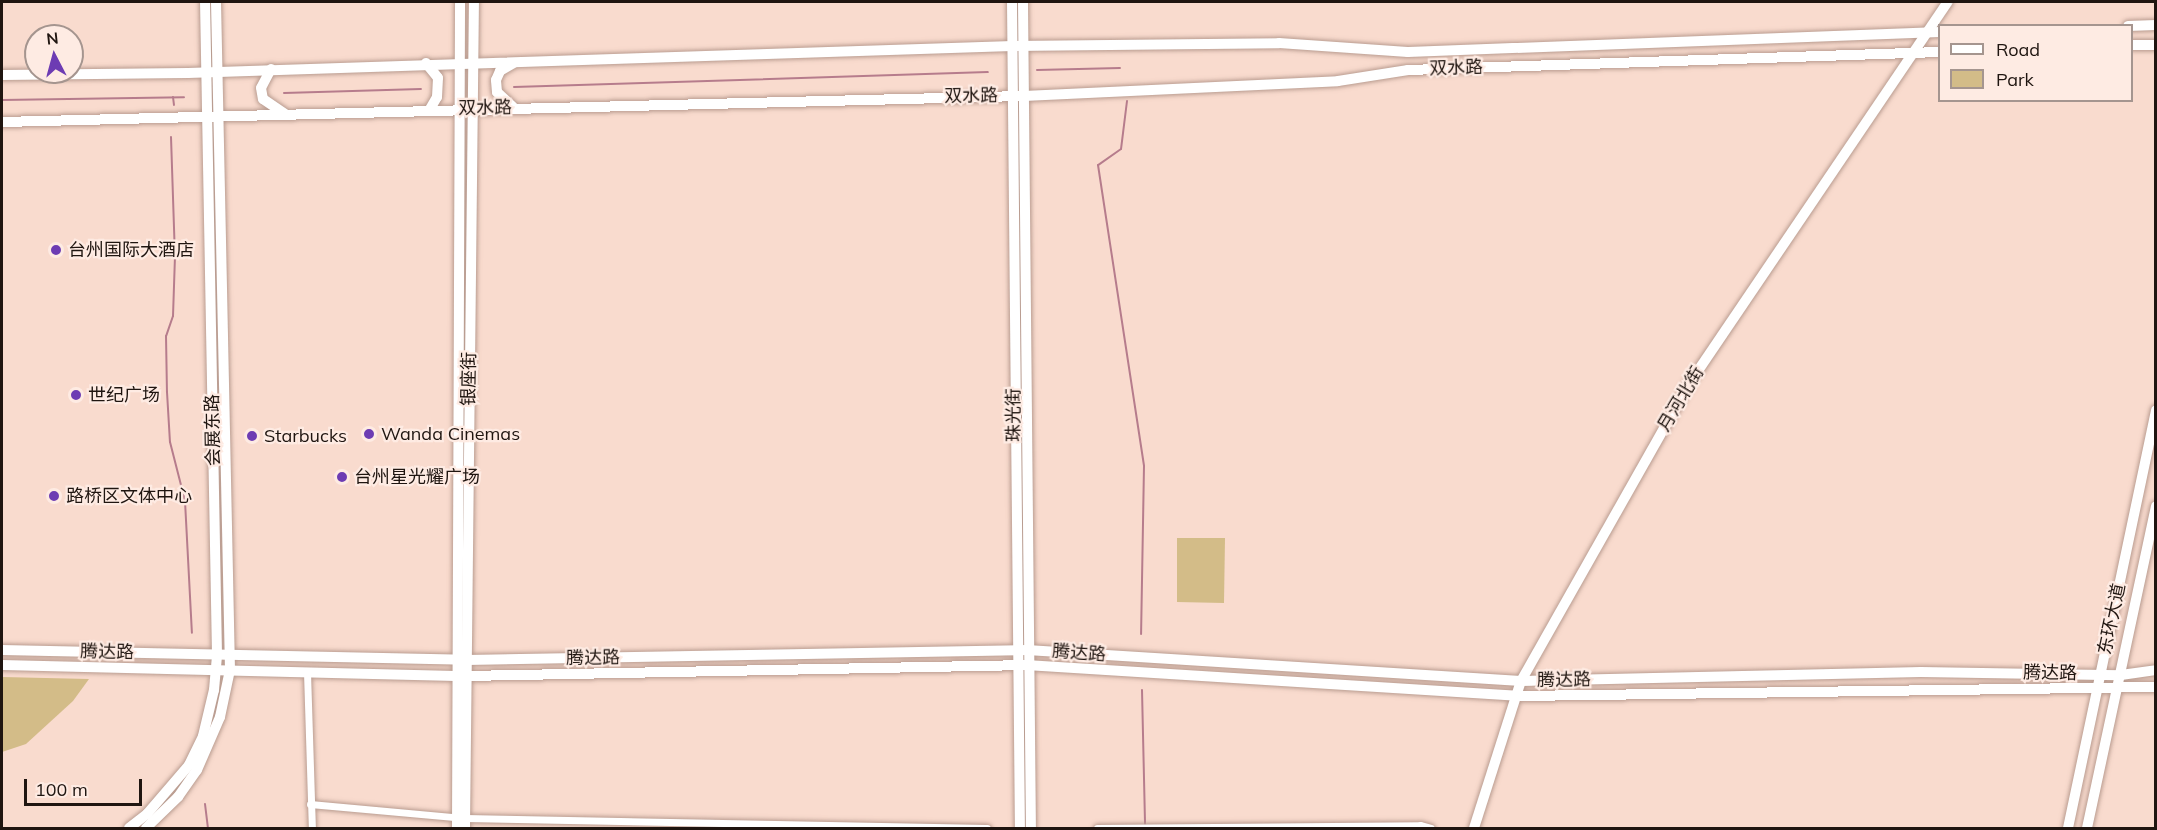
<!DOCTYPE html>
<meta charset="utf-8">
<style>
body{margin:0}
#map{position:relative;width:2157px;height:830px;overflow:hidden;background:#f9dbce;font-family:Mulish,"Noto Sans SC",sans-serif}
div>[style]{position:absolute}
.green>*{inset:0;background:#d3bc88}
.stream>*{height:2px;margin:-1px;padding:0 1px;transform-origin:1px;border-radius:1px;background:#b67c8c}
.roads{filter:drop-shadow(0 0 2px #b99c90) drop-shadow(0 0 2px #b99c90)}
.street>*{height:7px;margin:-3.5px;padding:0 3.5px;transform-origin:3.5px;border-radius:3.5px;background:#fff}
.secondary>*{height:10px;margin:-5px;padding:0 5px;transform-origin:5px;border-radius:5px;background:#fff}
.primary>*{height:10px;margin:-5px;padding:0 5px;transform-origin:5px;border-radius:5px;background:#fff}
.dots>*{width:16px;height:16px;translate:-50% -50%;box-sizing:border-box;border:3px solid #feebe3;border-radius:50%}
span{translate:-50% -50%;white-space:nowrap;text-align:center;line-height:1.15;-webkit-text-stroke:4.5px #feebe3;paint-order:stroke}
.street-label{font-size:18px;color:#1f1510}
.poi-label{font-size:18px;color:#1f1510}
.left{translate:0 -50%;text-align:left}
.frame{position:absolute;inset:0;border:3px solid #1f1510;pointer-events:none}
.legend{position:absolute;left:1938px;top:24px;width:195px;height:78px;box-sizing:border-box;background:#feebe3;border:2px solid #a5958f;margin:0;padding:8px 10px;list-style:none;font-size:18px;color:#1f1510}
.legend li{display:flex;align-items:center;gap:12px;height:30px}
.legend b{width:30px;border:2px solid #a5958f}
.north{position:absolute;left:24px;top:24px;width:60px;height:60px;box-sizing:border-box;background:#feebe3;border:2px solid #a5958f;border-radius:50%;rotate:354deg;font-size:16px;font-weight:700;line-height:24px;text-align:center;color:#1f1510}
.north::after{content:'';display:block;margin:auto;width:21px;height:27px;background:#6d3cb3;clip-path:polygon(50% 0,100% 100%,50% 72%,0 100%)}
.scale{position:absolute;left:24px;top:779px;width:118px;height:27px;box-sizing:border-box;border:3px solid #1f1510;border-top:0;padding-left:8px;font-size:18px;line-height:21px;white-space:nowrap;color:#1f1510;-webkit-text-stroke:4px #feebe3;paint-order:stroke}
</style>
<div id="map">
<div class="green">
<i style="clip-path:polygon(1177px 538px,1225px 538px,1224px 603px,1177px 602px)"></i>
<i style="clip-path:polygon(2px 677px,89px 679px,73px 701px,26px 744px,2px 752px)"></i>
</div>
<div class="stream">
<i style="left:1037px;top:70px;width:83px;rotate:-1.4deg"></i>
<i style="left:514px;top:87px;width:474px;rotate:-1.8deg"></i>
<i style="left:284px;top:93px;width:137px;rotate:-1.7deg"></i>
<i style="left:173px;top:97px;width:8px;rotate:83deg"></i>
<i style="left:2px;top:100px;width:182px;rotate:-0.9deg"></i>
<i style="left:1127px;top:101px;width:48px;rotate:97.1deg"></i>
<i style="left:1121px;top:149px;width:28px;rotate:145deg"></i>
<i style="left:1098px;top:165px;width:304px;rotate:81.3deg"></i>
<i style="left:1144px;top:466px;width:168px;rotate:91deg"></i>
<i style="left:171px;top:137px;width:119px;rotate:88.1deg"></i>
<i style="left:175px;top:256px;width:60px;rotate:91.9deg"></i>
<i style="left:173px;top:316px;width:21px;rotate:109deg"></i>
<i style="left:166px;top:336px;width:56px;rotate:89deg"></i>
<i style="left:167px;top:392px;width:50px;rotate:86.6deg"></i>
<i style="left:170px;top:442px;width:61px;rotate:75.7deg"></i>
<i style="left:185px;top:501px;width:132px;rotate:87deg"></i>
<i style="left:1142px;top:690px;width:135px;rotate:88.7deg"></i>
<i style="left:205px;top:804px;width:24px;rotate:83deg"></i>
</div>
<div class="roads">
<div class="street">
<i style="left:307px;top:672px;width:156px;rotate:88.2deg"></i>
<i style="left:310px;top:804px;width:156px;rotate:5.2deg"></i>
<i style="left:465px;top:818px;width:522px;rotate:1.1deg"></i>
<i style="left:1097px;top:828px;width:323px;rotate:-0.5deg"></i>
<i style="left:1420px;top:825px;width:11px;rotate:15deg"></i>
</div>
<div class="secondary">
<i style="left:1012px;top:2px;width:826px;rotate:89.45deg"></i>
<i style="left:1023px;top:2px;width:826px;rotate:89.45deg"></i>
<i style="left:2128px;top:26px;width:28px;rotate:-2deg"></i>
<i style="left:2132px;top:45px;width:24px"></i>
<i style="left:426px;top:63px;width:19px;rotate:51deg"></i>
<i style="left:438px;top:78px;width:19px;rotate:93deg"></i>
<i style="left:437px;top:97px;width:14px;rotate:120deg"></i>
<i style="left:271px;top:69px;width:21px;rotate:118deg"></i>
<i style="left:261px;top:88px;width:11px;rotate:80deg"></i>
<i style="left:263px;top:99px;width:27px;rotate:34deg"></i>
<i style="left:2px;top:75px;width:186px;rotate:-0.6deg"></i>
<i style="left:188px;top:73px;width:825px;rotate:-1.87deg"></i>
<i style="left:1013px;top:46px;width:266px;rotate:-0.6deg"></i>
<i style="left:1279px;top:43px;width:129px;rotate:4deg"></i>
<i style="left:1408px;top:52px;width:532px;rotate:-2.15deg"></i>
<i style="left:513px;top:107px;width:22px;rotate:-137deg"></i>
<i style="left:497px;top:92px;width:12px;rotate:-95deg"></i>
<i style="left:496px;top:80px;width:10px;rotate:-66deg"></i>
<i style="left:500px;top:71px;width:16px;rotate:-30deg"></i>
<i style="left:2px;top:122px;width:1022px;rotate:-1.46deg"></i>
<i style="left:1024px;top:96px;width:314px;rotate:-2.7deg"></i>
<i style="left:1338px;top:81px;width:71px;rotate:-8.9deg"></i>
<i style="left:1408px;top:70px;width:532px;rotate:-1.94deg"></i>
<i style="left:2px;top:650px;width:464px;rotate:1.2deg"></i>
<i style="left:466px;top:660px;width:561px;rotate:-1.02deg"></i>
<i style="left:1027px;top:650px;width:495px;rotate:3.6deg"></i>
<i style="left:1521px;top:681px;width:400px;rotate:-1.3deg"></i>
<i style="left:1921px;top:672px;width:200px;rotate:0.9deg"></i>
<i style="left:2121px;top:675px;width:35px;rotate:-8deg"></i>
<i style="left:2px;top:665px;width:464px;rotate:1.4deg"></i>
<i style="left:466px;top:676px;width:561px;rotate:-1.12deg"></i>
<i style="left:1027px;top:665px;width:494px;rotate:3.6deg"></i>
<i style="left:1520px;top:696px;width:636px;rotate:-0.81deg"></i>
<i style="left:129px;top:828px;width:23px;rotate:-38deg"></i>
<i style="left:147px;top:814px;width:65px;rotate:-49.4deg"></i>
<i style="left:189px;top:765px;width:32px;rotate:-64deg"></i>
<i style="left:203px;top:736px;width:47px;rotate:-76.6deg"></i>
<i style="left:214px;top:690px;width:35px;rotate:-85deg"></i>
<i style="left:217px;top:655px;width:653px;rotate:-91.05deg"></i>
<i style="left:146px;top:828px;width:45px;rotate:-44.1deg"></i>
<i style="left:178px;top:797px;width:33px;rotate:-55deg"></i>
<i style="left:197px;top:770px;width:58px;rotate:-66.5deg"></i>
<i style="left:220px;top:717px;width:48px;rotate:-78deg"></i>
<i style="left:230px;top:670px;width:668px;rotate:-91.2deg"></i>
<i style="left:457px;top:828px;width:826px;rotate:-89.79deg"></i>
<i style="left:465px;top:828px;width:826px;rotate:-89.38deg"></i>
<i style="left:1474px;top:828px;width:154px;rotate:-72.3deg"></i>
<i style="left:1521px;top:681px;width:338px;rotate:-60.5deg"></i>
<i style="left:1687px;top:387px;width:465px;rotate:-55.9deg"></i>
</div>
<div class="primary">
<i style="left:2068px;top:828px;width:427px;rotate:-78.1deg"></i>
<i style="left:2087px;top:828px;width:329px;rotate:-77.9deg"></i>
</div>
</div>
<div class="dots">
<i style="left:56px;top:250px;background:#6d3cb3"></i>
<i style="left:76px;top:395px;background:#6d3cb3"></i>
<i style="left:369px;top:434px;background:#6d3cb3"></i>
<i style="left:252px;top:436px;background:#6d3cb3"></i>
<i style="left:342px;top:477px;background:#6d3cb3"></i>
<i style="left:54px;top:496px;background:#6d3cb3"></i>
</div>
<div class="street-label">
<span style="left:1456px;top:68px;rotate:-2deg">双水路</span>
<span style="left:971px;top:96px;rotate:-1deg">双水路</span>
<span style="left:485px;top:108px;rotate:-1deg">双水路</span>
<span style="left:469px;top:379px;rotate:-89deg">银座街</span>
<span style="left:1681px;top:399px;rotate:-59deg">月河北街</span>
<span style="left:1014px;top:415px;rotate:-90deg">珠光街</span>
<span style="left:213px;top:430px;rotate:-91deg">会展东路</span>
<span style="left:2112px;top:619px;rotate:-78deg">东环大道</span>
<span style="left:107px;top:652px;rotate:1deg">腾达路</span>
<span style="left:1079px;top:653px;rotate:4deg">腾达路</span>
<span style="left:593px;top:658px;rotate:-1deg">腾达路</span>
<span style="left:2050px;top:673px;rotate:1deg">腾达路</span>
<span style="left:1564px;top:680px;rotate:-1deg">腾达路</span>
</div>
<div class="poi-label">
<span class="left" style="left:68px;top:250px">台州国际大酒店</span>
<span class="left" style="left:88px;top:395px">世纪广场</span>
<span class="left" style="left:381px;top:434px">Wanda Cinemas</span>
<span class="left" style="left:264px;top:436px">Starbucks</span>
<span class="left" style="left:354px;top:477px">台州星光耀广场</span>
<span class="left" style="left:66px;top:496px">路桥区文体中心</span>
</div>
<div class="frame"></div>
<ul class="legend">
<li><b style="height:8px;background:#fff"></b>Road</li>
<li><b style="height:16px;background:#d3bc88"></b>Park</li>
</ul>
<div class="north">N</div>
<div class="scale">100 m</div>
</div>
